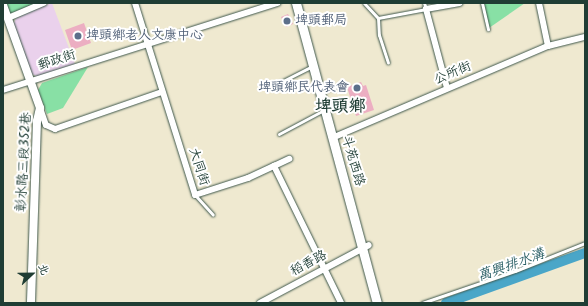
<!DOCTYPE html>
<meta charset="utf-8">
<style>
body{margin:0}
#map{position:relative;width:588px;height:306px;overflow:hidden;background:#efe9d0;font-family:Kalam,"LXGW WenKai TC",sans-serif}
div>[style]{position:absolute}
.built>*{inset:0;background:#ead1ec}
.green>*{inset:0;background:#88e0a5}
.river>*{height:10px;margin:-5px;padding:0 5px;transform-origin:5px;border-radius:5px;background:#4aa6c8}
.building>*{inset:0;background:#ecaec2}
.roads{filter:drop-shadow(0 0 1px #3e574b) drop-shadow(0 0 1px #3e574b)}
.service>*{height:3px;margin:-1.5px;padding:0 1.5px;transform-origin:1.5px;border-radius:1.5px;background:#fff}
.minor>*{height:6px;margin:-3px;padding:0 3px;transform-origin:3px;border-radius:3px;background:#fff}
.tertiary>*{height:8px;margin:-4px;padding:0 4px;transform-origin:4px;border-radius:4px;background:#fff}
.secondary>*{height:9px;margin:-4.5px;padding:0 4.5px;transform-origin:4.5px;border-radius:4.5px;background:#fff}
.dots>*{width:11px;height:11px;translate:-50% -50%;box-sizing:border-box;border:2px solid #fff;border-radius:50%}
span{translate:-50% -50%;white-space:nowrap;text-align:center;line-height:1.15;-webkit-text-stroke:4px #fff;paint-order:stroke}
.service-label{font-size:13px;color:#4e5e75}
.left{translate:0 -50%;text-align:left}
.right{translate:-100% -50%;text-align:right}
.street-label{font-size:13px;color:#1f3d34}
.water-label{font-size:14px;color:#2e6268;font-style:italic}
.district-label{font-size:17px;color:#1f3d34;font-weight:700}
.frame{position:absolute;inset:0;border:4px solid #1f3d34;pointer-events:none}
.north{position:absolute;left:12px;top:254px;width:40px;height:40px;-webkit-text-stroke:3px #fff;paint-order:stroke;rotate:68deg;font-size:11px;font-weight:700;line-height:16px;text-align:center;color:#1f3d34}
.north::after{content:'';display:block;margin:auto;width:14px;height:18px;background:#1f3d34;clip-path:polygon(50% 0,100% 100%,50% 72%,0 100%)}
</style>
<div id="map">
<div class="built">
<i style="clip-path:polygon(52px 3px,75px 64px,38px 77px,32px 74px,13px 25px,17px 16px)"></i>
</div>
<div class="green">
<i style="clip-path:polygon(6px 3px,38px 3px,9px 14px)"></i>
<i style="clip-path:polygon(484px 3px,525px 3px,489px 28px)"></i>
<i style="clip-path:polygon(88px 67px,63px 108px,47px 114px,38px 90px,42px 83px)"></i>
</div>
<div class="river">
<i style="left:446px;top:303px;width:148px;rotate:-19.8deg"></i>
</div>
<div class="building">
<i style="clip-path:polygon(288px 14px,293px 24px,286px 27px,281px 17px)"></i>
<i style="clip-path:polygon(84px 23px,91px 43px,72px 50px,65px 30px)"></i>
<i style="clip-path:polygon(361px 82px,363px 86px,366px 85px,374px 110px,356px 116px,347px 87px)"></i>
</div>
<div class="roads">
<div class="service">
<i style="left:364px;top:3px;width:21px;rotate:47deg"></i>
<i style="left:378px;top:18px;width:49px;rotate:-10.6deg"></i>
<i style="left:426px;top:9px;width:6px;rotate:-108deg"></i>
<i style="left:482px;top:3px;width:27px;rotate:77deg"></i>
<i style="left:378px;top:18px;width:17px;rotate:87deg"></i>
<i style="left:379px;top:35px;width:29px;rotate:72deg"></i>
<i style="left:281px;top:82px;width:34px;rotate:-27deg"></i>
<i style="left:321px;top:91px;width:22px;rotate:-16deg"></i>
<i style="left:279px;top:134px;width:51px;rotate:-28.1deg"></i>
<i style="left:196px;top:196px;width:25px;rotate:48deg"></i>
<i style="left:422px;top:303px;width:98px;rotate:-19deg"></i>
<i style="left:515px;top:271px;width:75px;rotate:-21.8deg"></i>
</div>
<div class="minor">
<i style="left:135px;top:3px;width:201px;rotate:72.6deg"></i>
<i style="left:195px;top:195px;width:56px;rotate:-17.8deg"></i>
<i style="left:248px;top:178px;width:29px;rotate:-25deg"></i>
<i style="left:274px;top:166px;width:153px;rotate:63.9deg"></i>
<i style="left:539px;top:3px;width:44px;rotate:78.2deg"></i>
<i style="left:8px;top:18px;width:39px;rotate:-23deg"></i>
<i style="left:447px;top:88px;width:82px;rotate:-104.9deg"></i>
<i style="left:426px;top:9px;width:34px;rotate:-10deg"></i>
<i style="left:3px;top:90px;width:288px;rotate:-17.6deg"></i>
<i style="left:40px;top:108px;width:18px;rotate:71deg"></i>
<i style="left:46px;top:125px;width:10px;rotate:24deg"></i>
<i style="left:55px;top:129px;width:113px;rotate:-19.1deg"></i>
<i style="left:332px;top:138px;width:235px;rotate:-23.1deg"></i>
<i style="left:548px;top:46px;width:38px;rotate:-14deg"></i>
<i style="left:274px;top:166px;width:17px;rotate:-25deg"></i>
<i style="left:260px;top:303px;width:123px;rotate:-28deg"></i>
</div>
<div class="tertiary">
<i style="left:3px;top:5px;width:109px;rotate:70.2deg"></i>
<i style="left:40px;top:108px;width:13px;rotate:103deg"></i>
<i style="left:37px;top:121px;width:182px;rotate:91.9deg"></i>
</div>
<div class="secondary">
<i style="left:296px;top:3px;width:311px;rotate:74.9deg"></i>
</div>
</div>
<div class="dots">
<i style="left:287px;top:21px;background:#5c6f8a"></i>
<i style="left:78px;top:36px;background:#5c6f8a"></i>
<i style="left:357px;top:88px;background:#5c6f8a"></i>
</div>
<div class="service-label">
<span class="left" style="left:295px;top:21px">埤頭郵局</span>
<span class="left" style="left:86px;top:36px">埤頭鄉老人文康中心</span>
<span class="right" style="left:349px;top:88px">埤頭鄉民代表會</span>
</div>
<div class="street-label">
<span style="left:57px;top:61px;rotate:-18deg">郵政街</span>
<span style="left:453px;top:74px;rotate:-23deg">公所街</span>
<span style="left:352px;top:161px;rotate:74deg">斗苑西路</span>
<span style="left:25px;top:162px;rotate:-87deg">彰水路三段352巷</span>
<span style="left:198px;top:167px;rotate:72deg">大同街</span>
<span style="left:309px;top:264px;rotate:-28deg">稻香路</span>
</div>
<div class="water-label">
<span style="left:511px;top:265px;rotate:-20deg">萬興排水溝</span>
</div>
<div class="district-label">
<span style="left:340px;top:107px">埤頭鄉</span>
</div>
<div class="frame"></div>
<div class="north">北</div>
</div>
